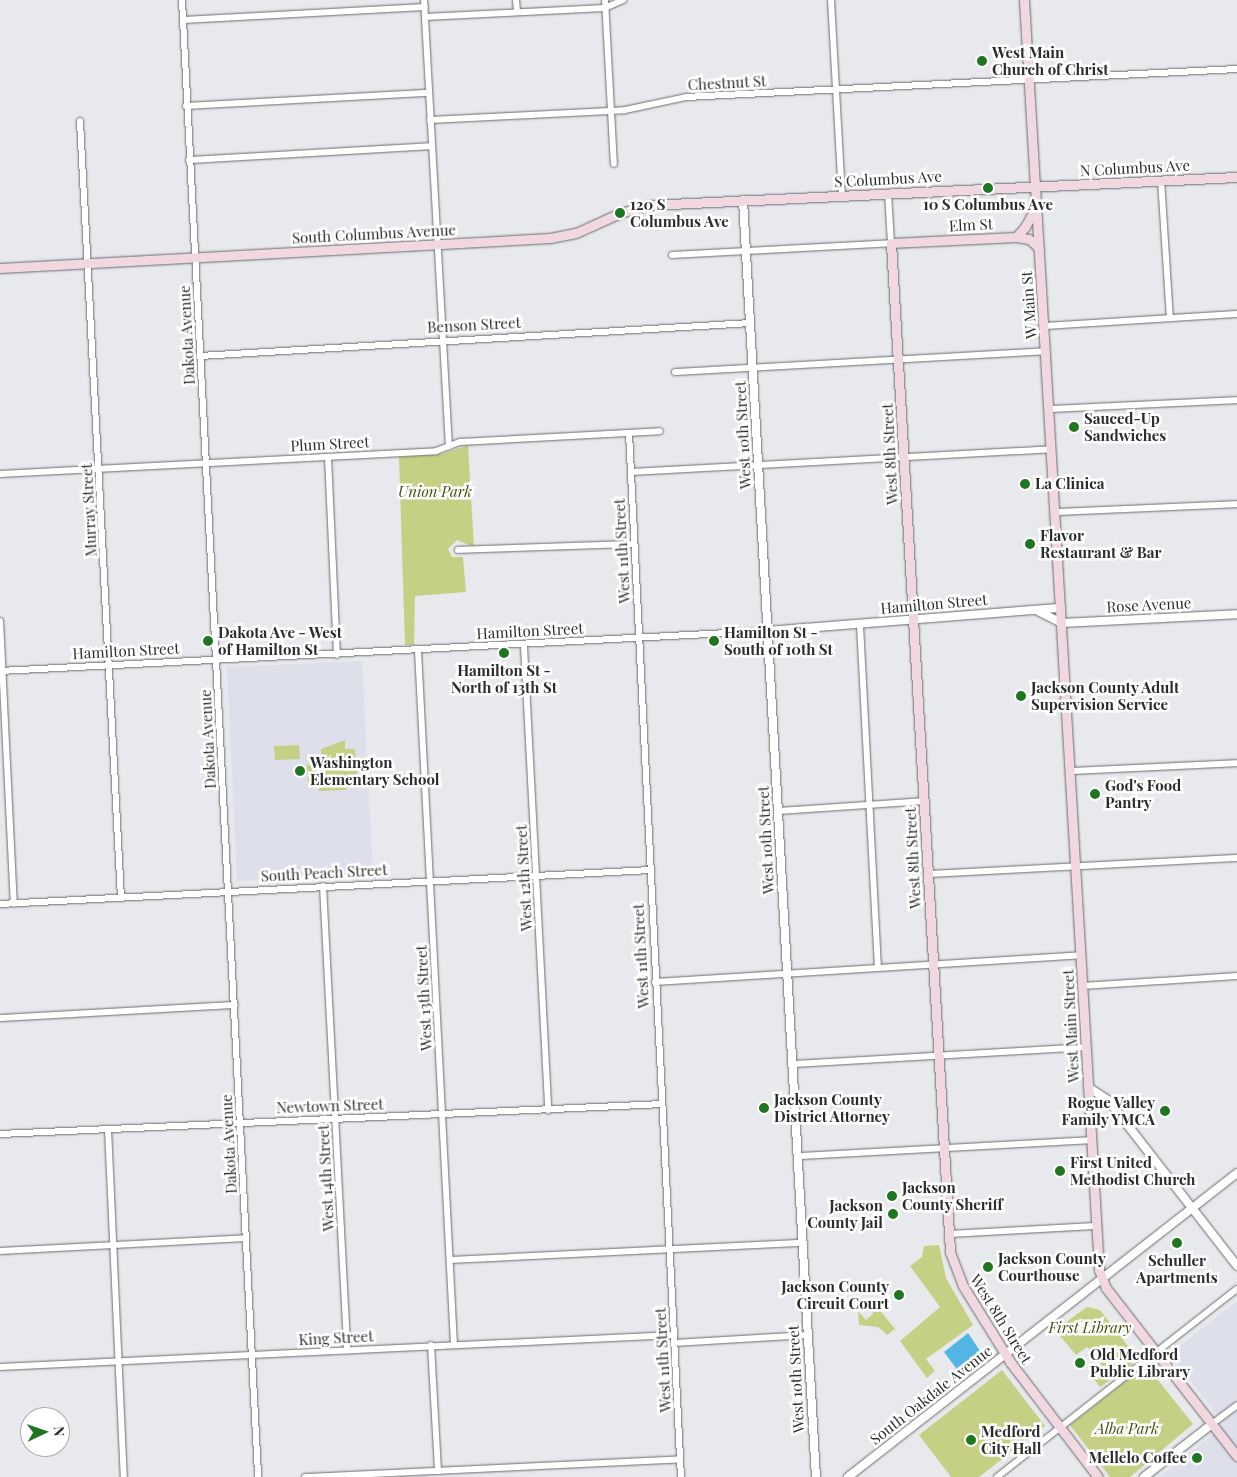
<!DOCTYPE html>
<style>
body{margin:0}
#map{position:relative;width:1237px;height:1477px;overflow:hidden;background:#e8e9ed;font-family:"Playfair Display",serif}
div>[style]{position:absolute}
.built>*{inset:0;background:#dddfea}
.green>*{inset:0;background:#c5d084}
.water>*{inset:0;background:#52b5e3}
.roads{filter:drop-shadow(0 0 1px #6a6b6e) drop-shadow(0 0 1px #6a6b6e)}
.minor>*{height:6px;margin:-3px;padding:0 3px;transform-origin:3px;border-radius:3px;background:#fff}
.tertiary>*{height:8px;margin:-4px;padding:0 4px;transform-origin:4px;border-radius:4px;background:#fff}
.secondary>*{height:9px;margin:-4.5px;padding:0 4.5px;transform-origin:4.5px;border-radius:4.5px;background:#f1d8e0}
.dots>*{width:14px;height:14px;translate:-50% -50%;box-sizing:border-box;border:2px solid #fff;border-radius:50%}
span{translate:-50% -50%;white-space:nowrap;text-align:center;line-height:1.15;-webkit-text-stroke:5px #fff;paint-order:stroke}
.poi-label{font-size:15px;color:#2b2c2d;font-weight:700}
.left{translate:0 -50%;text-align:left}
.right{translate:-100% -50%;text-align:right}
.street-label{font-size:15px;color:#2b2c2d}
.park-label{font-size:15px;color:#484f0c;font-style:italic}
.north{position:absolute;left:20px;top:1407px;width:50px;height:50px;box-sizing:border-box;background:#fff;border:1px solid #aaabab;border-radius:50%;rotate:87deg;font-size:14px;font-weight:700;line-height:20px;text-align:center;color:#2b2c2d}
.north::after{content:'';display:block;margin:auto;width:18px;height:22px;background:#207520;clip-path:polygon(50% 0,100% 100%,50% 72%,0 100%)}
</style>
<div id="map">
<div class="built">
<i style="clip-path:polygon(362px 661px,373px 874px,237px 881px,227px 667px)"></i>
<i style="clip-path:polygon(1237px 1301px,1237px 1477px,1160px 1477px,1225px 1425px,1170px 1354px)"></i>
</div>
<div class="green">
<i style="clip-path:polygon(468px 445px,474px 547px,457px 540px,448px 549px,452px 557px,463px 557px,466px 592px,415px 596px,414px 645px,405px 645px,399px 457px,442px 454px)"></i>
<i style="clip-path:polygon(345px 740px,345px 749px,355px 749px,357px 773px,353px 782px,345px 790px,319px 791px,319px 787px,308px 787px,307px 765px,322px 764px,321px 749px)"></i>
<i style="clip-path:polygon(299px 745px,300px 759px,275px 760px,274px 746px)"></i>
<i style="clip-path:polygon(939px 1245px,946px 1278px,973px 1325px,926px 1359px,935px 1371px,927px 1378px,900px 1341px,940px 1307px,910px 1266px,922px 1257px,924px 1246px)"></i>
<i style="clip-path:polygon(870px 1298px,895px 1329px,887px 1335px,878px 1327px,859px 1325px,858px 1311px,866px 1320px,873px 1314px)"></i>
<i style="clip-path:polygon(1087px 1307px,1100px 1310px,1132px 1351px,1132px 1365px,1100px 1387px,1091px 1375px,1102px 1366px,1098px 1360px,1100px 1357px,1087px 1347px,1076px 1355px,1055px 1330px)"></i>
<i style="clip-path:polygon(1146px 1365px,1193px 1424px,1130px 1477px,1110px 1477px,1070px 1425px)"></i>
<i style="clip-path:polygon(1002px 1370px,1045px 1426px,979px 1477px,951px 1477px,919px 1435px)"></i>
</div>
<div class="water">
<i style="clip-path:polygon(968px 1333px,982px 1354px,959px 1372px,944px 1352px)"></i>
</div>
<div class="roads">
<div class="minor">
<i style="left:182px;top:0;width:1479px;rotate:87.05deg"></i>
<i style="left:424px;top:0;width:447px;rotate:86.8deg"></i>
<i style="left:516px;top:0;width:12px;rotate:85deg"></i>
<i style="left:605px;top:0;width:164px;rotate:86.9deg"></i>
<i style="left:831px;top:0;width:195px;rotate:86.8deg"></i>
<i style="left:425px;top:17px;width:180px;rotate:-2.9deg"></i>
<i style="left:605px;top:8px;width:20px;rotate:-24deg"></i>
<i style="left:183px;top:20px;width:242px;rotate:-3.1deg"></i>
<i style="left:186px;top:106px;width:243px;rotate:-3.1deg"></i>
<i style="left:430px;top:120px;width:195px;rotate:-2.9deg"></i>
<i style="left:625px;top:110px;width:62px;rotate:-12deg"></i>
<i style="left:686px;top:97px;width:552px;rotate:-2.91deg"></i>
<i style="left:80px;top:121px;width:777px;rotate:86.98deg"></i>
<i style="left:189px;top:160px;width:242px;rotate:-3.3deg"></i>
<i style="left:1161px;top:180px;width:138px;rotate:86.3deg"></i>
<i style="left:672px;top:255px;width:219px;rotate:-3.1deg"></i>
<i style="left:891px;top:243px;width:50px;rotate:-93.4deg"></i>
<i style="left:1044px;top:326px;width:193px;rotate:-3.6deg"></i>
<i style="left:200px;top:356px;width:551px;rotate:-3.43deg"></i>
<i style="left:675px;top:372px;width:372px;rotate:-3.2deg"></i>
<i style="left:1049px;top:409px;width:188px;rotate:-2.7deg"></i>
<i style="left:629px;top:433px;width:1045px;rotate:87.15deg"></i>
<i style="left:328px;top:457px;width:198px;rotate:87.4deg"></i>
<i style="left:631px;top:472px;width:421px;rotate:-3.1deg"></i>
<i style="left:0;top:474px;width:437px;rotate:-3deg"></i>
<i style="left:436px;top:451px;width:26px;rotate:-21deg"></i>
<i style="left:460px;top:442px;width:200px;rotate:-3.1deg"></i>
<i style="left:1055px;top:512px;width:182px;rotate:-2.5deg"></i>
<i style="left:458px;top:550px;width:176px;rotate:-2deg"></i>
<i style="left:0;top:621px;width:283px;rotate:87.2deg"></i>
<i style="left:860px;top:625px;width:341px;rotate:87deg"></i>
<i style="left:524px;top:646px;width:465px;rotate:87deg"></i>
<i style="left:418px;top:651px;width:695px;rotate:87.03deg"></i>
<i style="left:0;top:671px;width:768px;rotate:-2.99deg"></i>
<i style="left:1070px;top:771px;width:167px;rotate:-2.7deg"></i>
<i style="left:778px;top:811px;width:145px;rotate:-3.9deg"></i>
<i style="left:928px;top:874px;width:309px;rotate:-3deg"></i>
<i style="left:323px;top:886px;width:465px;rotate:87deg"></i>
<i style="left:0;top:904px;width:651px;rotate:-2.99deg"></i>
<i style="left:655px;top:982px;width:427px;rotate:-3.6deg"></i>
<i style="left:1082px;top:986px;width:155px;rotate:-3.7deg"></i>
<i style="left:0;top:1018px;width:235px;rotate:-3.2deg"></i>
<i style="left:793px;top:1064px;width:293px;rotate:-3.3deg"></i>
<i style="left:108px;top:1129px;width:348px;rotate:87.4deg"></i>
<i style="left:0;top:1134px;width:663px;rotate:-2.59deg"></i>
<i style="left:799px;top:1156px;width:292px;rotate:-3.1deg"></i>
<i style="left:948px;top:1234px;width:148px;rotate:-3.1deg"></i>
<i style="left:0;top:1251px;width:246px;rotate:-3deg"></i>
<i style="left:450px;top:1260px;width:353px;rotate:-2.8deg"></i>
<i style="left:674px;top:1343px;width:134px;rotate:-3.4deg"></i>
<i style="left:431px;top:1345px;width:126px;rotate:86.8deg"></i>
<i style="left:0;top:1367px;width:675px;rotate:-2.72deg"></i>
<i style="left:1212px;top:1424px;width:31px;rotate:-37deg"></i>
<i style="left:305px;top:1477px;width:375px;rotate:-2.7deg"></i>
<i style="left:997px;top:1477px;width:305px;rotate:-38.1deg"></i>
</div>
<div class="tertiary">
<i style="left:743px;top:200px;width:1279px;rotate:86.73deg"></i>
<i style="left:1036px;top:610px;width:29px;rotate:27deg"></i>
<i style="left:1062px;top:623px;width:175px;rotate:-2.9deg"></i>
<i style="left:767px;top:631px;width:295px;rotate:-4.5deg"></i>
<i style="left:1088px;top:1087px;width:24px;rotate:33deg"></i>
<i style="left:1108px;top:1100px;width:210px;rotate:52.1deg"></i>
<i style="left:848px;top:1477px;width:494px;rotate:-38deg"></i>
<i style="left:1144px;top:1477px;width:86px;rotate:-37.9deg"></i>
</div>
<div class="secondary">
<i style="left:1024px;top:0;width:1272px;rotate:86.62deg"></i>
<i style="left:1099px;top:1270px;width:19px;rotate:69deg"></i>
<i style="left:1106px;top:1288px;width:213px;rotate:52.1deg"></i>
<i style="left:1036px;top:207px;width:23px;rotate:119deg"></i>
<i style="left:1025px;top:227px;width:13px;rotate:132deg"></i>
<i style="left:1016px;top:237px;width:125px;rotate:177.3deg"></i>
<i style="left:891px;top:243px;width:1011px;rotate:86.65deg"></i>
<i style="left:950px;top:1252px;width:36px;rotate:69deg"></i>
<i style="left:963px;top:1286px;width:91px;rotate:58.1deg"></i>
<i style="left:1011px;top:1363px;width:143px;rotate:52.7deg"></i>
<i style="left:1016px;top:237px;width:13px;rotate:9deg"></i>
<i style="left:1029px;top:239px;width:13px;rotate:42deg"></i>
<i style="left:0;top:268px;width:551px;rotate:-3.12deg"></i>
<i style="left:550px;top:238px;width:26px;rotate:-11deg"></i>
<i style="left:576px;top:233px;width:48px;rotate:-24.4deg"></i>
<i style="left:620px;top:213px;width:30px;rotate:-15deg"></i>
<i style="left:649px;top:205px;width:589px;rotate:-2.73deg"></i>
</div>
</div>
<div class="dots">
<i style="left:982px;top:61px;background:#207520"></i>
<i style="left:988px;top:188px;background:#207520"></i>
<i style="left:620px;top:213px;background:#207520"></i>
<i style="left:1074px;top:427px;background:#207520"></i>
<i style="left:1025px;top:484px;background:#207520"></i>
<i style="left:1030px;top:544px;background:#207520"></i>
<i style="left:208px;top:641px;background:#207520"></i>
<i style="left:714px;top:641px;background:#207520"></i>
<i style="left:504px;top:653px;background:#207520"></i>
<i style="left:1021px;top:696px;background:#207520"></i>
<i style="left:300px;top:771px;background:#207520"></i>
<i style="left:1095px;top:794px;background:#207520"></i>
<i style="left:764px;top:1108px;background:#207520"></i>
<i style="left:1165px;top:1111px;background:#207520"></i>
<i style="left:1060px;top:1171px;background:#207520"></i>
<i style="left:892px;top:1196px;background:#207520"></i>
<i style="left:893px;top:1214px;background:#207520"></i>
<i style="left:1177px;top:1243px;background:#207520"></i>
<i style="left:988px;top:1267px;background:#207520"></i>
<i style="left:899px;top:1295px;background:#207520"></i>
<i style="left:1080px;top:1363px;background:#207520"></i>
<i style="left:971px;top:1440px;background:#207520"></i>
<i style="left:1197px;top:1458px;background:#207520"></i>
</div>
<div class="poi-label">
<span class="left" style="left:992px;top:61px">West Main<br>Church of Christ</span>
<span class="left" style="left:630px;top:213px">120 S<br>Columbus Ave</span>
<span style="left:988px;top:205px">10 S Columbus Ave</span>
<span class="left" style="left:1084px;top:427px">Sauced-Up<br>Sandwiches</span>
<span class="left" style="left:1035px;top:484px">La Clinica</span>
<span class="left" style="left:1040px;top:544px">Flavor<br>Restaurant &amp; Bar</span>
<span class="left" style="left:218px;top:641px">Dakota Ave - West<br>of Hamilton St</span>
<span class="left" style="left:724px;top:641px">Hamilton St -<br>South of 10th St</span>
<span style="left:504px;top:679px">Hamilton St -<br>North of 13th St</span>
<span class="left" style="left:1031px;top:696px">Jackson County Adult<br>Supervision Service</span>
<span class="left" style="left:310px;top:771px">Washington<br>Elementary School</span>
<span class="left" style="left:1105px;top:794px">God's Food<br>Pantry</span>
<span class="left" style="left:774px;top:1108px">Jackson County<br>District Attorney</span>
<span class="right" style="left:1155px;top:1111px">Rogue Valley<br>Family YMCA</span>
<span class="left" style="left:1070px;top:1171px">First United<br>Methodist Church</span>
<span class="left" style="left:902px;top:1196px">Jackson<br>County Sheriff</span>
<span class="right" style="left:883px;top:1214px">Jackson<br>County Jail</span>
<span class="left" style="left:998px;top:1267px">Jackson County<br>Courthouse</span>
<span style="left:1177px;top:1269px">Schuller<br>Apartments</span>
<span class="right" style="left:889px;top:1295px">Jackson County<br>Circuit Court</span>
<span class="left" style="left:1090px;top:1363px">Old Medford<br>Public Library</span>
<span class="left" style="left:981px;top:1440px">Medford<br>City Hall</span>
<span class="right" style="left:1187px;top:1458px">Mellelo Coffee</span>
</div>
<div class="street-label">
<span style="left:727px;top:83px;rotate:-3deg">Chestnut St</span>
<span style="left:1135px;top:168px;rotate:-3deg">N Columbus Ave</span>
<span style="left:888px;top:179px;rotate:-3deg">S Columbus Ave</span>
<span style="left:971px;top:225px;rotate:-3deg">Elm St</span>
<span style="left:374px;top:234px;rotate:-3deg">South Columbus Avenue</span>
<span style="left:1029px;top:305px;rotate:-94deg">W Main St</span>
<span style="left:474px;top:325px;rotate:-3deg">Benson Street</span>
<span style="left:187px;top:335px;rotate:-93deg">Dakota Avenue</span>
<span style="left:743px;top:435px;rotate:-93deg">West 10th Street</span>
<span style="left:330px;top:444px;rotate:-3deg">Plum Street</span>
<span style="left:890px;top:454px;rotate:-93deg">West 8th Street</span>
<span style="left:89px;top:510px;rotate:-93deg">Murray Street</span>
<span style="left:622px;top:551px;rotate:-93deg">West 11th Street</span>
<span style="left:934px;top:604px;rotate:-5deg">Hamilton Street</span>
<span style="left:1149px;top:605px;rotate:-3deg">Rose Avenue</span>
<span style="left:530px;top:631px;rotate:-3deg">Hamilton Street</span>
<span style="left:126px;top:651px;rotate:-3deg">Hamilton Street</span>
<span style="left:208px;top:739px;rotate:-93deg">Dakota Avenue</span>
<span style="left:766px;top:840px;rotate:-93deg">West 10th Street</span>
<span style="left:913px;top:858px;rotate:-93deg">West 8th Street</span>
<span style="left:324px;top:873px;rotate:-3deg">South Peach Street</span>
<span style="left:524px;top:878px;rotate:-93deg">West 12th Street</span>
<span style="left:641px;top:956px;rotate:-93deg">West 11th Street</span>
<span style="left:424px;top:998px;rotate:-93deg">West 13th Street</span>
<span style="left:1071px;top:1026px;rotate:-93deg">West Main Street</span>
<span style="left:330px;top:1106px;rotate:-2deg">Newtown Street</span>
<span style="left:229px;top:1144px;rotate:-93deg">Dakota Avenue</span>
<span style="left:326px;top:1178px;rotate:-93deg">West 14th Street</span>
<span style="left:1001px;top:1319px;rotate:58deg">West 8th Street</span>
<span style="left:336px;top:1338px;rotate:-3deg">King Street</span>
<span style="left:663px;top:1360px;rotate:-93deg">West 11th Street</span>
<span style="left:796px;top:1379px;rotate:-93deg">West 10th Street</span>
<span style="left:931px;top:1395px;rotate:-38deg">South Oakdale Avenue</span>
</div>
<div class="park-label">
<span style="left:435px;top:492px">Union Park</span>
<span style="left:1090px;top:1328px">First Library</span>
<span style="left:1127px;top:1429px">Alba Park</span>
</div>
<div class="north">N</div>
</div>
